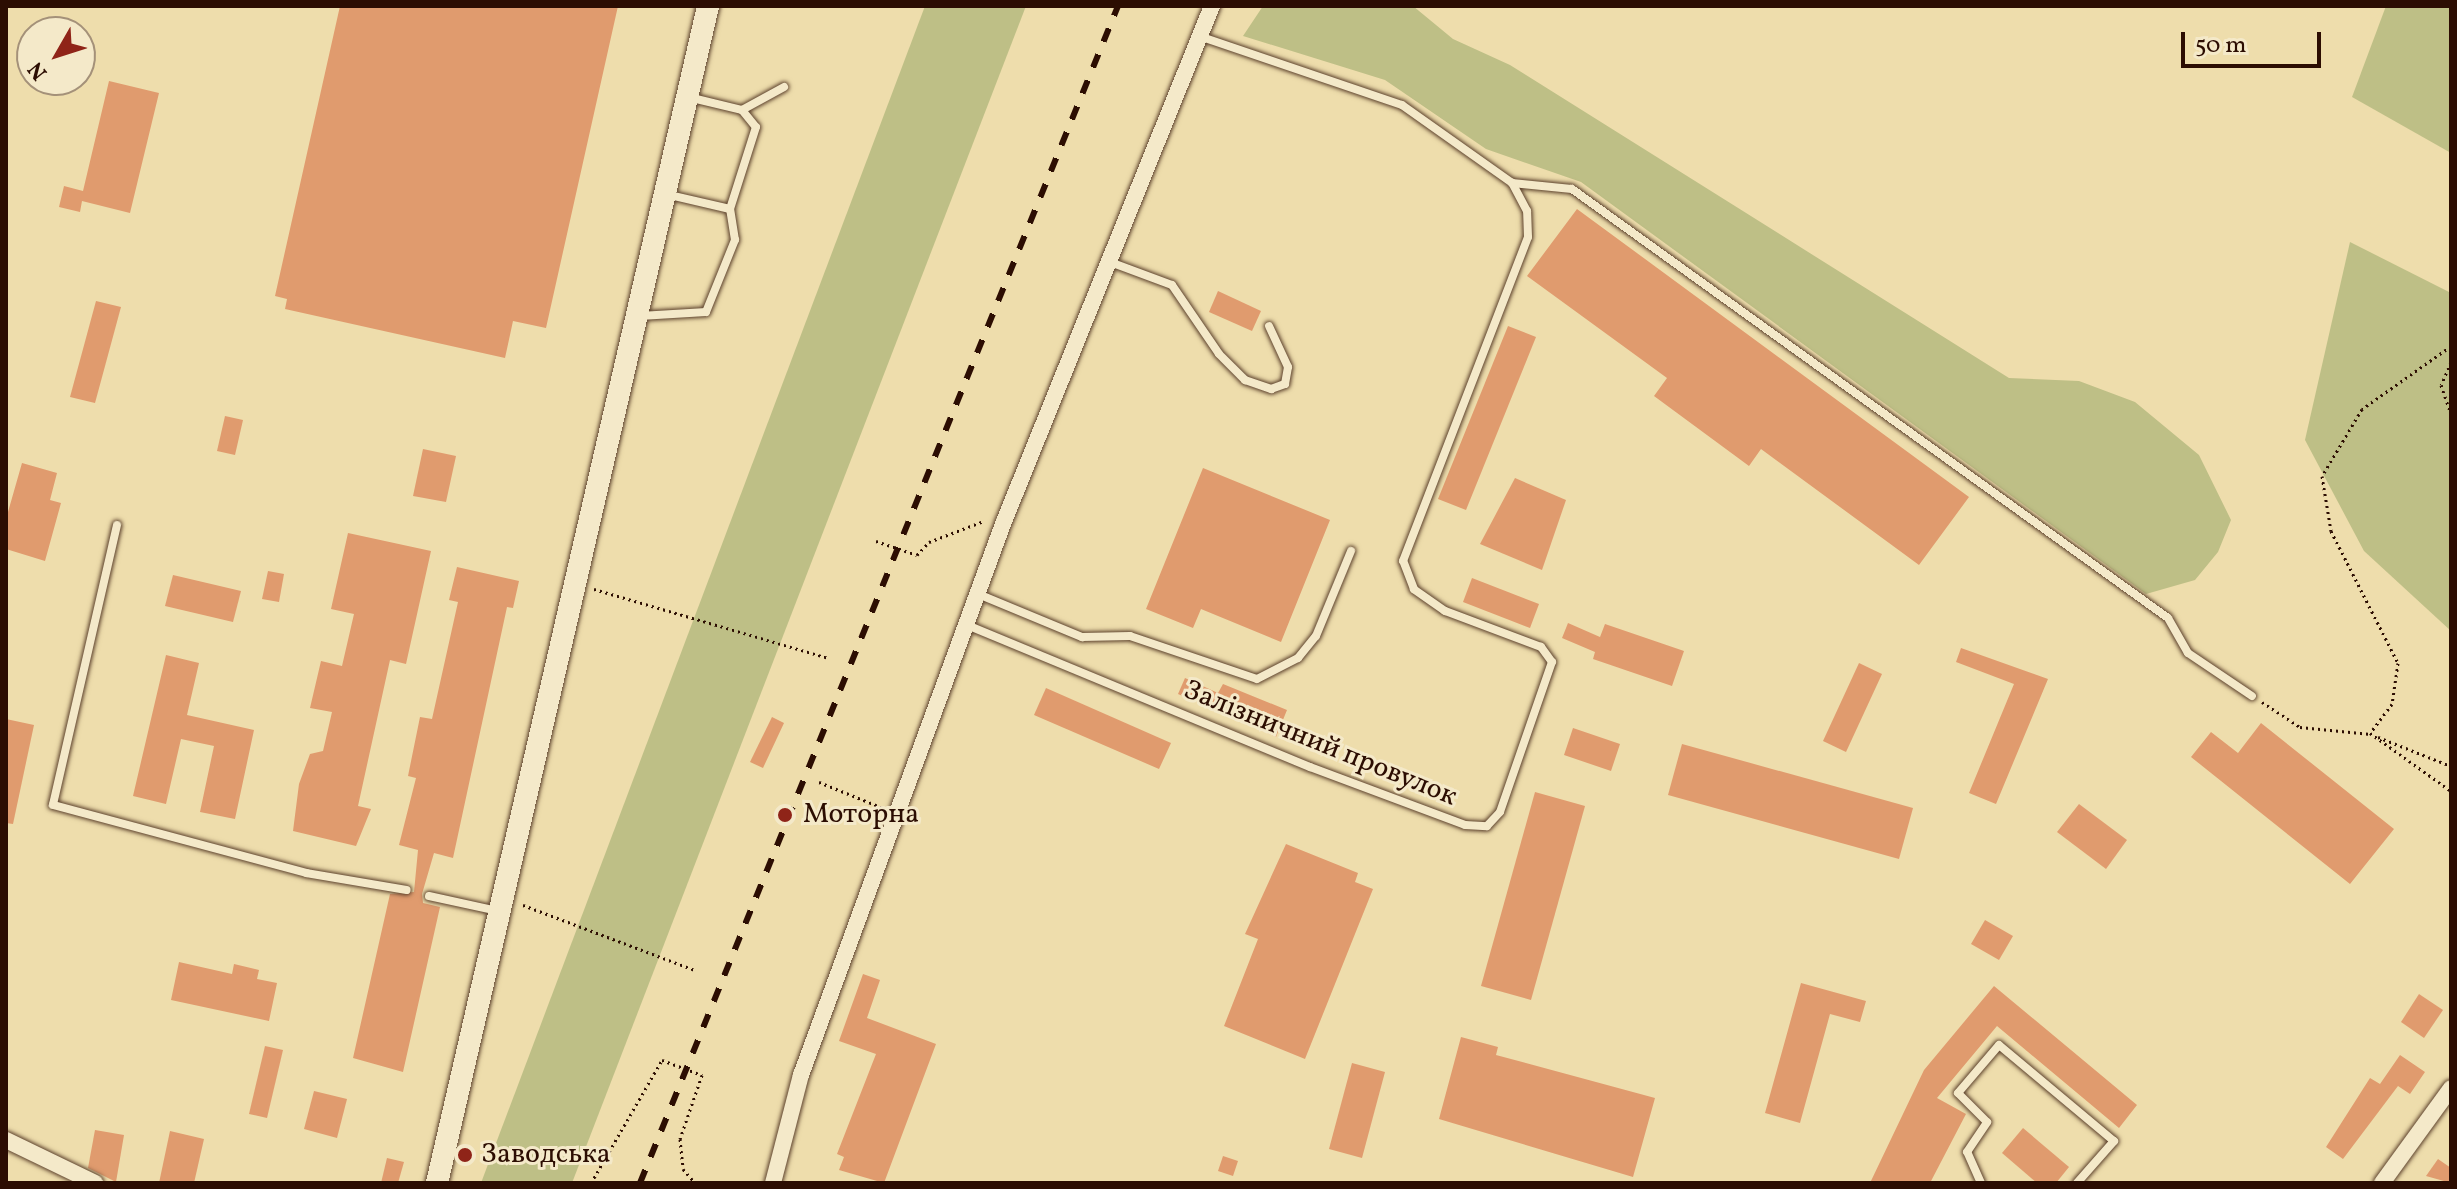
<!DOCTYPE html>
<meta charset="utf-8">
<style>
body{margin:0}
#map{position:relative;width:2457px;height:1189px;overflow:hidden;background:#eeddac;font-family:Vollkorn,serif}
div>[style]{position:absolute}
.green>*{inset:0;background:#bebf86}
.building>*{inset:0;background:#e09b6e}
.path>*{height:3px;margin-top:-1.5px;transform-origin:0;background:repeating-linear-gradient(90deg,#2c0d02 0 2px,transparent 0 6px)}
.roads{filter:drop-shadow(0 0 2px #5c412c) drop-shadow(0 0 2px #5c412c)}
.lane>*{height:8px;margin:-4px;padding:0 4px;transform-origin:4px;border-radius:4px;background:#f4e9c9}
.street>*{height:16px;margin:-8px;padding:0 8px;transform-origin:8px;border-radius:8px;background:#f4e9c9}
.secondary>*{height:22px;margin:-11px;padding:0 11px;transform-origin:11px;border-radius:11px;background:#f4e9c9}
.rail>*{height:6px;margin-top:-3px;transform-origin:0;background:repeating-linear-gradient(90deg,#2c0d02 0 14px,transparent 0 28px)}
.dots>*{width:22px;height:22px;translate:-50% -50%;box-sizing:border-box;border:4px solid #f4e9c9;border-radius:50%}
span{translate:-50% -50%;white-space:nowrap;text-align:center;line-height:1.15;-webkit-text-stroke:6px #f4e9c9;paint-order:stroke}
.street-label{font-size:28px;color:#2c0d02}
.poi-label{font-size:28px;color:#2c0d02}
.left{translate:0 -50%;text-align:left}
.frame{position:absolute;inset:0;border:8px solid #2c0d02;pointer-events:none}
.north{position:absolute;left:16px;top:16px;width:80px;height:80px;box-sizing:border-box;background:#f4e9c9;border:2px solid #a49179;border-radius:50%;rotate:231deg;font-size:22px;font-weight:700;line-height:32px;text-align:center;color:#2c0d02}
.north::after{content:'';display:block;margin:auto;width:28px;height:36px;background:#8f2418;clip-path:polygon(50% 0,100% 100%,50% 72%,0 100%)}
.scale{position:absolute;left:2181px;top:32px;width:140px;height:36px;box-sizing:border-box;border:4px solid #2c0d02;border-top:0;padding-left:10px;font-size:24px;line-height:28px;white-space:nowrap;color:#2c0d02;-webkit-text-stroke:6px #f4e9c9;paint-order:stroke}
</style>
<div id="map">
<div class="green">
<i style="clip-path:polygon(925px 6px,1026px 6px,572px 1183px,481px 1183px)"></i>
<i style="clip-path:polygon(1263px 6px,1413px 6px,1453px 39px,1510px 65px,2009px 378px,2079px 381px,2135px 402px,2199px 455px,2231px 520px,2218px 552px,2195px 580px,2146px 594px,1581px 182px,1486px 149px,1385px 80px,1243px 36px)"></i>
<i style="clip-path:polygon(2386px 6px,2451px 6px,2451px 153px,2352px 97px)"></i>
<i style="clip-path:polygon(2350px 242px,2451px 293px,2451px 631px,2364px 551px,2305px 440px)"></i>
</div>
<div class="building">
<i style="clip-path:polygon(340px 6px,618px 6px,546px 328px,513px 321px,505px 358px,285px 309px,287px 299px,275px 296px)"></i>
<i style="clip-path:polygon(109px 81px,159px 93px,130px 213px,82px 201px,80px 212px,59px 207px,64px 186px,83px 191px)"></i>
<i style="clip-path:polygon(1577px 209px,1969px 497px,1919px 565px,1761px 449px,1749px 466px,1654px 396px,1667px 378px,1527px 276px)"></i>
<i style="clip-path:polygon(1218px 291px,1261px 311px,1252px 331px,1209px 312px)"></i>
<i style="clip-path:polygon(96px 301px,121px 307px,95px 403px,70px 397px)"></i>
<i style="clip-path:polygon(1508px 326px,1536px 337px,1466px 510px,1438px 499px)"></i>
<i style="clip-path:polygon(225px 416px,243px 420px,235px 455px,217px 451px)"></i>
<i style="clip-path:polygon(423px 449px,456px 456px,446px 502px,413px 496px)"></i>
<i style="clip-path:polygon(22px 463px,57px 473px,50px 500px,61px 503px,45px 561px,6px 549px,6px 519px)"></i>
<i style="clip-path:polygon(1203px 468px,1330px 520px,1281px 642px,1201px 609px,1193px 628px,1146px 609px)"></i>
<i style="clip-path:polygon(1515px 478px,1566px 500px,1542px 570px,1480px 544px)"></i>
<i style="clip-path:polygon(348px 533px,431px 551px,406px 664px,390px 660px,358px 806px,371px 809px,356px 846px,293px 831px,299px 784px,310px 754px,323px 751px,332px 712px,310px 708px,321px 661px,342px 666px,354px 614px,331px 609px)"></i>
<i style="clip-path:polygon(457px 567px,519px 581px,513px 608px,507px 607px,453px 858px,434px 853px,422px 894px,423px 903px,440px 907px,403px 1072px,353px 1058px,390px 894px,414px 892px,418px 850px,399px 845px,416px 778px,408px 776px,420px 717px,432px 719px,458px 602px,449px 600px)"></i>
<i style="clip-path:polygon(268px 571px,284px 574px,279px 602px,262px 599px)"></i>
<i style="clip-path:polygon(173px 575px,241px 591px,233px 622px,165px 606px)"></i>
<i style="clip-path:polygon(1472px 578px,1539px 604px,1530px 628px,1463px 602px)"></i>
<i style="clip-path:polygon(1568px 623px,1600px 637px,1605px 624px,1684px 651px,1672px 686px,1593px 659px,1595px 652px,1562px 638px)"></i>
<i style="clip-path:polygon(1961px 648px,2048px 679px,1996px 804px,1969px 793px,2014px 684px,1956px 662px)"></i>
<i style="clip-path:polygon(166px 655px,199px 663px,187px 715px,254px 730px,235px 819px,200px 812px,214px 746px,181px 739px,166px 804px,133px 796px)"></i>
<i style="clip-path:polygon(1859px 663px,1882px 674px,1846px 752px,1823px 741px)"></i>
<i style="clip-path:polygon(1185px 678px,1218px 693px,1223px 684px,1287px 710px,1276px 737px,1178px 694px)"></i>
<i style="clip-path:polygon(1046px 688px,1171px 743px,1159px 769px,1034px 715px)"></i>
<i style="clip-path:polygon(772px 717px,784px 723px,763px 768px,750px 762px)"></i>
<i style="clip-path:polygon(6px 719px,34px 725px,13px 824px,6px 823px)"></i>
<i style="clip-path:polygon(2261px 723px,2394px 829px,2350px 884px,2191px 757px,2211px 732px,2238px 753px)"></i>
<i style="clip-path:polygon(1573px 728px,1620px 744px,1611px 771px,1564px 755px)"></i>
<i style="clip-path:polygon(1682px 744px,1913px 808px,1899px 859px,1668px 795px)"></i>
<i style="clip-path:polygon(1535px 792px,1585px 806px,1531px 1000px,1481px 986px)"></i>
<i style="clip-path:polygon(2079px 804px,2127px 840px,2106px 869px,2057px 832px)"></i>
<i style="clip-path:polygon(1286px 844px,1358px 873px,1355px 882px,1373px 889px,1305px 1059px,1224px 1026px,1258px 939px,1245px 934px)"></i>
<i style="clip-path:polygon(1985px 920px,2013px 936px,1999px 960px,1971px 944px)"></i>
<i style="clip-path:polygon(179px 962px,232px 974px,234px 964px,259px 970px,257px 979px,277px 983px,269px 1021px,171px 1000px)"></i>
<i style="clip-path:polygon(863px 974px,880px 980px,867px 1018px,936px 1044px,884px 1183px,839px 1170px,844px 1157px,837px 1154px,876px 1054px,839px 1041px)"></i>
<i style="clip-path:polygon(1801px 983px,1866px 1001px,1860px 1022px,1830px 1014px,1800px 1123px,1765px 1113px)"></i>
<i style="clip-path:polygon(1994px 986px,2137px 1105px,2119px 1128px,1997px 1026px,1937px 1098px,1966px 1114px,1930px 1183px,1870px 1183px,1924px 1070px)"></i>
<i style="clip-path:polygon(2419px 994px,2443px 1010px,2424px 1038px,2401px 1022px)"></i>
<i style="clip-path:polygon(1461px 1037px,1498px 1047px,1496px 1055px,1655px 1098px,1633px 1177px,1439px 1119px)"></i>
<i style="clip-path:polygon(265px 1046px,283px 1050px,267px 1118px,249px 1114px)"></i>
<i style="clip-path:polygon(2400px 1055px,2425px 1072px,2410px 1094px,2398px 1086px,2343px 1159px,2326px 1147px,2370px 1078px,2380px 1084px)"></i>
<i style="clip-path:polygon(1352px 1063px,1385px 1072px,1362px 1158px,1329px 1149px)"></i>
<i style="clip-path:polygon(314px 1091px,347px 1099px,337px 1138px,304px 1129px)"></i>
<i style="clip-path:polygon(2023px 1128px,2069px 1167px,2056px 1183px,2037px 1183px,2002px 1153px)"></i>
<i style="clip-path:polygon(95px 1130px,124px 1135px,116px 1182px,88px 1168px)"></i>
<i style="clip-path:polygon(170px 1131px,204px 1139px,194px 1183px,159px 1183px)"></i>
<i style="clip-path:polygon(1223px 1156px,1238px 1161px,1233px 1176px,1218px 1171px)"></i>
<i style="clip-path:polygon(387px 1158px,404px 1162px,398px 1183px,381px 1183px)"></i>
<i style="clip-path:polygon(2438px 1159px,2451px 1168px,2451px 1183px,2426px 1176px)"></i>
</div>
<div class="path">
<i style="left:2451px;top:346px;width:109px;rotate:144.7deg"></i>
<i style="left:2362px;top:409px;width:78px;rotate:120.8deg"></i>
<i style="left:2322px;top:476px;width:56px;rotate:80.7deg"></i>
<i style="left:2331px;top:531px;width:148px;rotate:63.1deg"></i>
<i style="left:2398px;top:663px;width:41px;rotate:98.3deg"></i>
<i style="left:2392px;top:704px;width:36px;rotate:127deg"></i>
<i style="left:2370px;top:733px;width:100px;rotate:35.6deg"></i>
<i style="left:2451px;top:362px;width:25px;rotate:113deg"></i>
<i style="left:2441px;top:385px;width:31px;rotate:71deg"></i>
<i style="left:876px;top:541px;width:43px;rotate:18.9deg"></i>
<i style="left:917px;top:555px;width:18px;rotate:-47deg"></i>
<i style="left:929px;top:542px;width:59px;rotate:-20.9deg"></i>
<i style="left:594px;top:589px;width:244px;rotate:16.4deg"></i>
<i style="left:2262px;top:702px;width:45px;rotate:33.3deg"></i>
<i style="left:2300px;top:727px;width:71px;rotate:5.6deg"></i>
<i style="left:2378px;top:737px;width:79px;rotate:21.7deg"></i>
<i style="left:819px;top:782px;width:69px;rotate:22.1deg"></i>
<i style="left:523px;top:905px;width:184px;rotate:20.7deg"></i>
<i style="left:591px;top:1183px;width:142px;rotate:-60deg"></i>
<i style="left:662px;top:1060px;width:43px;rotate:20.6deg"></i>
<i style="left:702px;top:1075px;width:68px;rotate:109deg"></i>
<i style="left:680px;top:1139px;width:30px;rotate:84deg"></i>
<i style="left:683px;top:1169px;width:18px;rotate:49deg"></i>
</div>
<div class="roads">
<div class="lane">
<i style="left:1202px;top:37px;width:211px;rotate:18.8deg"></i>
<i style="left:1402px;top:105px;width:135px;rotate:35.3deg"></i>
<i style="left:1512px;top:183px;width:60px;rotate:5.7deg"></i>
<i style="left:1572px;top:189px;width:734px;rotate:35.75deg"></i>
<i style="left:2168px;top:618px;width:40px;rotate:60.3deg"></i>
<i style="left:2188px;top:653px;width:77px;rotate:33.9deg"></i>
<i style="left:688px;top:97px;width:56px;rotate:13.5deg"></i>
<i style="left:742px;top:110px;width:22px;rotate:51deg"></i>
<i style="left:756px;top:127px;width:86px;rotate:107.6deg"></i>
<i style="left:742px;top:110px;width:48px;rotate:-28.7deg"></i>
<i style="left:1110px;top:262px;width:66px;rotate:20.4deg"></i>
<i style="left:1172px;top:285px;width:83px;rotate:55.7deg"></i>
<i style="left:1219px;top:354px;width:37px;rotate:45deg"></i>
<i style="left:1245px;top:380px;width:28px;rotate:19deg"></i>
<i style="left:1271px;top:389px;width:15px;rotate:-20deg"></i>
<i style="left:1285px;top:384px;width:17px;rotate:-80deg"></i>
<i style="left:1288px;top:367px;width:45px;rotate:-114.9deg"></i>
<i style="left:640px;top:316px;width:66px;rotate:-3.5deg"></i>
<i style="left:706px;top:312px;width:78px;rotate:-68.1deg"></i>
<i style="left:735px;top:240px;width:31px;rotate:-99deg"></i>
<i style="left:730px;top:209px;width:67px;rotate:-167deg"></i>
<i style="left:117px;top:525px;width:287px;rotate:102.9deg"></i>
<i style="left:53px;top:805px;width:262px;rotate:15deg"></i>
<i style="left:306px;top:873px;width:102px;rotate:9.6deg"></i>
<i style="left:978px;top:594px;width:113px;rotate:22.5deg"></i>
<i style="left:1082px;top:637px;width:48px;rotate:-1.2deg"></i>
<i style="left:1130px;top:636px;width:134px;rotate:18.7deg"></i>
<i style="left:1257px;top:679px;width:46px;rotate:-27.1deg"></i>
<i style="left:1298px;top:658px;width:28px;rotate:-51deg"></i>
<i style="left:1316px;top:636px;width:92px;rotate:-67.6deg"></i>
<i style="left:967px;top:625px;width:371px;rotate:22.5deg"></i>
<i style="left:1310px;top:767px;width:165px;rotate:20.5deg"></i>
<i style="left:1465px;top:825px;width:22px;rotate:3deg"></i>
<i style="left:1487px;top:826px;width:19px;rotate:-47deg"></i>
<i style="left:1500px;top:812px;width:159px;rotate:-70.9deg"></i>
<i style="left:1552px;top:662px;width:19px;rotate:-126deg"></i>
<i style="left:1541px;top:647px;width:103px;rotate:-159.4deg"></i>
<i style="left:1445px;top:611px;width:38px;rotate:-145deg"></i>
<i style="left:1414px;top:589px;width:30px;rotate:-111deg"></i>
<i style="left:1403px;top:561px;width:347px;rotate:-68.9deg"></i>
<i style="left:1528px;top:237px;width:26px;rotate:-92deg"></i>
<i style="left:1527px;top:211px;width:32px;rotate:-118deg"></i>
<i style="left:429px;top:896px;width:71px;rotate:12.3deg"></i>
<i style="left:1981px;top:1183px;width:34px;rotate:-114deg"></i>
<i style="left:1967px;top:1152px;width:36px;rotate:-56deg"></i>
<i style="left:1987px;top:1122px;width:41px;rotate:-135deg"></i>
<i style="left:1958px;top:1093px;width:63px;rotate:-49.5deg"></i>
<i style="left:1999px;top:1045px;width:150px;rotate:39.9deg"></i>
<i style="left:2114px;top:1141px;width:56px;rotate:131.4deg"></i>
</div>
<div class="street">
<i style="left:6px;top:1140px;width:99px;rotate:25.8deg"></i>
<i style="left:773px;top:1183px;width:112px;rotate:-75.5deg"></i>
<i style="left:801px;top:1075px;width:587px;rotate:-69.87deg"></i>
<i style="left:1003px;top:524px;width:559px;rotate:-68.03deg"></i>
<i style="left:2382px;top:1183px;width:117px;rotate:-54deg"></i>
</div>
<div class="secondary">
<i style="left:437px;top:1183px;width:1208px;rotate:-77.03deg"></i>
</div>
</div>
<div class="rail">
<i style="left:640px;top:1183px;width:1270px;rotate:-67.9deg"></i>
</div>
<div class="dots">
<i style="left:785px;top:815px;background:#8f2418"></i>
<i style="left:465px;top:1155px;background:#8f2418"></i>
</div>
<div class="street-label">
<span style="left:1320px;top:744px;rotate:22deg">Залізничний провулок</span>
</div>
<div class="poi-label">
<span class="left" style="left:803px;top:815px">Моторна</span>
<span class="left" style="left:481px;top:1155px">Заводська</span>
</div>
<div class="frame"></div>
<div class="north">N</div>
<div class="scale">50 m</div>
</div>
